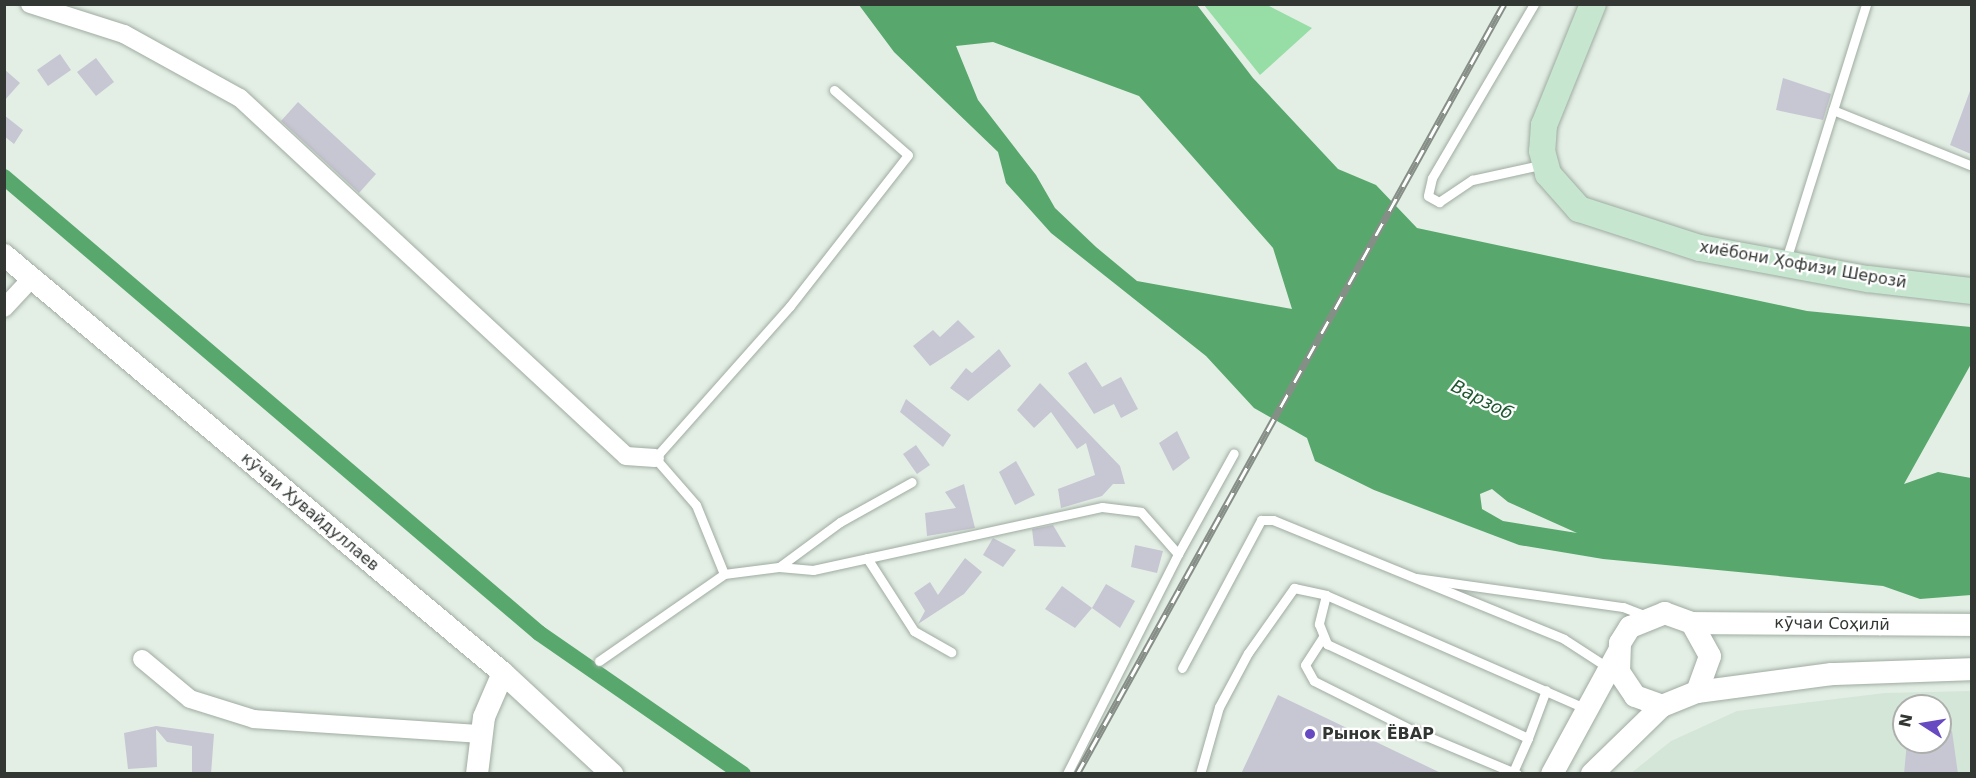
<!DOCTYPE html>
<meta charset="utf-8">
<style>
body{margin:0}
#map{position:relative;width:1976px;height:778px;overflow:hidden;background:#e3efe5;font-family:"DejaVu Sans",sans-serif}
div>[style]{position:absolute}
.built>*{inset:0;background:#d4e6d7}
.green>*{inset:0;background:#96dda6}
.water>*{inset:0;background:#58a86d}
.canal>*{height:16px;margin:-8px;padding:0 8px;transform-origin:8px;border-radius:8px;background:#58a86d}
.building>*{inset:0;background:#c7c6d3}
.roads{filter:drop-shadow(0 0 2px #a0aca2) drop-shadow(0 0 2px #a0aca2)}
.service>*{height:9px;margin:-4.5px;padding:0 4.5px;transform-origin:4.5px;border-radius:4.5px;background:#fff}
.minor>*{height:18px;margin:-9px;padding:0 9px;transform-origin:9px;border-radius:9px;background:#fff}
.tertiary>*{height:22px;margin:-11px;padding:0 11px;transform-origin:11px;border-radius:11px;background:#fff}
.secondary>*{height:26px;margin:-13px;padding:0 13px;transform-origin:13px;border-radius:13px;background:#c6e6d0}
.rail>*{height:7px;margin-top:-3.5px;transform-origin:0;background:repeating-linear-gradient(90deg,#fff 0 14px,#868e87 0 28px);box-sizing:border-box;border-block:2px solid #868e87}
.dots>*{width:16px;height:16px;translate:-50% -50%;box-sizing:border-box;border:3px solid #fff;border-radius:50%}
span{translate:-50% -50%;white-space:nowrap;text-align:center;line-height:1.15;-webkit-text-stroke:4.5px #fff;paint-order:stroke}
.street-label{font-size:16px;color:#323733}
.poi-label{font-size:16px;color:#323733;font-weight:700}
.left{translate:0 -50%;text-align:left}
.water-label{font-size:18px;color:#1f5830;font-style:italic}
.frame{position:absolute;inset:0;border:6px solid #323733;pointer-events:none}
.north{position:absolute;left:1892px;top:694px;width:60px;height:60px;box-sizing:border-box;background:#fff;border:2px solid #adafad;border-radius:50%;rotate:282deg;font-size:16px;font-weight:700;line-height:24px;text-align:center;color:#323733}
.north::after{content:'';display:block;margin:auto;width:21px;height:27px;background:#6749c2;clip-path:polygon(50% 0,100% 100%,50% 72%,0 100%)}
</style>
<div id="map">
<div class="built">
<i style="clip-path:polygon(evenodd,1971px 691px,1971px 773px,1630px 774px,1671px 741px,1737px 711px,1885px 693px,1971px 691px,1904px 706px,1940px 706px,1940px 742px,1904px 742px,1904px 706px)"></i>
</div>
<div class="green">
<i style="clip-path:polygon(1204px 5px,1267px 5px,1312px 28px,1260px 75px)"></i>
</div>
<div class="water">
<i style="clip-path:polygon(evenodd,859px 5px,1197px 5px,1253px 78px,1338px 169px,1376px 185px,1417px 228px,1807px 311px,1971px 327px,1971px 364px,1904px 484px,1938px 472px,1971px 478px,1971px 595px,1920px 599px,1883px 586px,1603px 559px,1519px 545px,1374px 490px,1315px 461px,1307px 438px,1254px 408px,1206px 356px,1051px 233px,1006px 183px,998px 152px,894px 52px,859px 5px,993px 42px,1139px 96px,1273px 248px,1292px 309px,1137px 281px,1096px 247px,1055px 208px,1036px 175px,978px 100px,956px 46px,993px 42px,859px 5px,1492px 489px,1508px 502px,1577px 533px,1503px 521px,1482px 509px,1480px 494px,1492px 489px)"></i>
</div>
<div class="canal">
<i style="left:4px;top:177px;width:703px;rotate:40.44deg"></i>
<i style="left:539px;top:633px;width:248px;rotate:34.7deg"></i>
</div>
<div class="building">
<i style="clip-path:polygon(60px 54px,71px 70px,48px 86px,37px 70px)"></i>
<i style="clip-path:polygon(96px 58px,114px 82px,96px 96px,77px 72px)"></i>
<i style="clip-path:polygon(4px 69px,20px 83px,4px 101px)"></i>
<i style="clip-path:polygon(1783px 78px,1831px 94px,1823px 120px,1776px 110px)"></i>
<i style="clip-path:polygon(1970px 91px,1971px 91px,1971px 154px,1950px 145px)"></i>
<i style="clip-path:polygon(298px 102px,376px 174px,359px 193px,281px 121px)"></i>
<i style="clip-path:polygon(4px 115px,23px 130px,14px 144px,4px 136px)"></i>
<i style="clip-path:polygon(958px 320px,975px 337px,930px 366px,913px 346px,933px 330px,940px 337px)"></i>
<i style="clip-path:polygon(999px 349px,1011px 366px,968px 401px,950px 388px,966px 368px,972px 373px)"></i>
<i style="clip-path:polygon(1086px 362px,1102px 387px,1121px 377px,1138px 409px,1121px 418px,1114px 404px,1094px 414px,1068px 373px)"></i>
<i style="clip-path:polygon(1040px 383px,1120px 466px,1125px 484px,1113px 484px,1102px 496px,1061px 508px,1058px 489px,1095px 475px,1086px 443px,1077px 449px,1051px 412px,1034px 428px,1017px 410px)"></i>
<i style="clip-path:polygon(906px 399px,951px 435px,943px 447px,900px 412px)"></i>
<i style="clip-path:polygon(1177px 431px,1190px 458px,1173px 471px,1159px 443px)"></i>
<i style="clip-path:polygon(916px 445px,930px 465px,917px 474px,903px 454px)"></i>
<i style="clip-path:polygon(1016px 461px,1035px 495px,1015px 505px,999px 472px)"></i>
<i style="clip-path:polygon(964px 484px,975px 528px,927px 536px,925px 513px,956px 508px,945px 492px)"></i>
<i style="clip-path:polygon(1053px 525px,1066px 547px,1034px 546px,1032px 529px)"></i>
<i style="clip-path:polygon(993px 538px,1016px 550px,1003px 567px,983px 555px)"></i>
<i style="clip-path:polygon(1135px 545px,1163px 551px,1157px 573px,1131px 567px)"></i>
<i style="clip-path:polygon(965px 558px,982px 572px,964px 594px,918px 624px,925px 611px,914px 593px,930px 582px,938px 595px)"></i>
<i style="clip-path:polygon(1106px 584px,1135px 601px,1120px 628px,1092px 608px)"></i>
<i style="clip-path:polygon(1062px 586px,1092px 608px,1075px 628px,1045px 609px)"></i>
<i style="clip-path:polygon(1278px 695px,1443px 774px,1241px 774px)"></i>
<i style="clip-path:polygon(156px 726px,214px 734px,211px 774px,192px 774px,192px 746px,167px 742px,156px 729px,157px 767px,128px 769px,124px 733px)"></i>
<i style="clip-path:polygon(1952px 731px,1958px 774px,1904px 774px,1907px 742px,1940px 742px,1940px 732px)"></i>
</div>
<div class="roads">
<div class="service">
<i style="left:1534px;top:4px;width:202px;rotate:120.4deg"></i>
<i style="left:1432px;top:178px;width:18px;rotate:103deg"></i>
<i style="left:1428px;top:196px;width:13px;rotate:29deg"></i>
<i style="left:1439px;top:202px;width:40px;rotate:-34deg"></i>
<i style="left:1472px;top:180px;width:75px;rotate:-12.4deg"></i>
<i style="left:834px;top:90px;width:98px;rotate:41.3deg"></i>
<i style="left:908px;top:155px;width:192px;rotate:128deg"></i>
<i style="left:790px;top:306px;width:203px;rotate:131.6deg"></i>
<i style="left:655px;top:458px;width:62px;rotate:48.9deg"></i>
<i style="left:696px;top:505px;width:74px;rotate:67.9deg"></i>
<i style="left:724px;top:574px;width:55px;rotate:-7.3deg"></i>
<i style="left:779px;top:567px;width:34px;rotate:5deg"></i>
<i style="left:813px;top:570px;width:296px;rotate:-12.3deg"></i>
<i style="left:1102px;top:507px;width:39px;rotate:7deg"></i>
<i style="left:1141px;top:512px;width:56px;rotate:48.6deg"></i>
<i style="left:1178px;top:554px;width:246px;rotate:116.8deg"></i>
<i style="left:1833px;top:110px;width:150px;rotate:21.9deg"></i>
<i style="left:1785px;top:263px;width:271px;rotate:-72.6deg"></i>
<i style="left:1178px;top:554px;width:115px;rotate:-61deg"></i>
<i style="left:867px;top:558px;width:87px;rotate:57.2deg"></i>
<i style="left:914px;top:631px;width:43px;rotate:29.6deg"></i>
<i style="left:779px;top:567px;width:76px;rotate:-36.4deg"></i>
<i style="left:840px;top:522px;width:82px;rotate:-29.1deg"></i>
<i style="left:1416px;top:578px;width:209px;rotate:8deg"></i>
<i style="left:1623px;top:607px;width:25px;rotate:21deg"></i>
<i style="left:1326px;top:595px;width:30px;rotate:104deg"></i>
<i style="left:1319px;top:624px;width:22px;rotate:68deg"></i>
<i style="left:1327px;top:644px;width:222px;rotate:25.1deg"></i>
<i style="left:1528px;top:738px;width:51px;rotate:-69.4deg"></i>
<i style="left:1323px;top:637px;width:33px;rotate:123deg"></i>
<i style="left:1305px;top:665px;width:18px;rotate:61deg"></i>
<i style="left:1314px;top:681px;width:110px;rotate:26.6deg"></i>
<i style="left:1412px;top:730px;width:114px;rotate:22.7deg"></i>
<i style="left:599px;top:661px;width:152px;rotate:-34.8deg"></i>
<i style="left:1182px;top:668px;width:168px;rotate:-61.9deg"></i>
<i style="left:1261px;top:520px;width:12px"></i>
<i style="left:1273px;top:520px;width:314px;rotate:22.2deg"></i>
<i style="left:1564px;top:639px;width:51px;rotate:33.1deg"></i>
<i style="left:1513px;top:772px;width:37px;rotate:-66deg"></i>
<i style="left:1200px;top:774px;width:70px;rotate:-74.2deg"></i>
<i style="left:1219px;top:707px;width:61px;rotate:-61.8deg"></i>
<i style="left:1248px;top:653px;width:80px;rotate:-54.7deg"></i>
<i style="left:1294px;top:588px;width:33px;rotate:12deg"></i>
<i style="left:1326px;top:595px;width:283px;rotate:23.6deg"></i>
</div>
<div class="minor">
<i style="left:30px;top:4px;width:99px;rotate:17.7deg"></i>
<i style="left:124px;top:34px;width:132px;rotate:28.9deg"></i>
<i style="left:240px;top:98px;width:526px;rotate:42.84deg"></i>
<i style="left:626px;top:456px;width:29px;rotate:4deg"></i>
<i style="left:4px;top:308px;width:40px;rotate:-47deg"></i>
<i style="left:142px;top:659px;width:62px;rotate:39.8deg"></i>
<i style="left:190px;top:699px;width:67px;rotate:17.4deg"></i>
<i style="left:254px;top:719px;width:227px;rotate:3.8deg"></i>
</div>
<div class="tertiary">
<i style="left:4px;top:255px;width:651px;rotate:39.95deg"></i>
<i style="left:503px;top:673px;width:149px;rotate:42.8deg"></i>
<i style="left:1692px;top:623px;width:280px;rotate:0.4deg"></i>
<i style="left:1697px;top:692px;width:38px;rotate:-70deg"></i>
<i style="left:1710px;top:656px;width:38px;rotate:-119deg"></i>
<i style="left:1692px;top:623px;width:29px;rotate:-160deg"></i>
<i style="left:1665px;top:613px;width:38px;rotate:158deg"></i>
<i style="left:1630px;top:627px;width:19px;rotate:122deg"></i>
<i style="left:1620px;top:643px;width:29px;rotate:92deg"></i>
<i style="left:1619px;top:672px;width:29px;rotate:56deg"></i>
<i style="left:1635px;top:696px;width:29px;rotate:20deg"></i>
<i style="left:1662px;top:706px;width:38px;rotate:-22deg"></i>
<i style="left:1697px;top:692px;width:136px;rotate:-7.6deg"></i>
<i style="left:1832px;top:674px;width:140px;rotate:-2deg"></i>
<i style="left:477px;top:774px;width:57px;rotate:-83deg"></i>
<i style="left:484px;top:717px;width:48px;rotate:-66.6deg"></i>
<i style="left:1552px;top:774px;width:138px;rotate:-61.4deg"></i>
<i style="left:1592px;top:774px;width:98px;rotate:-44.2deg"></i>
</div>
<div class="secondary">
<i style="left:1593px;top:4px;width:131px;rotate:112deg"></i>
<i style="left:1544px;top:125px;width:26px;rotate:94deg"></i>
<i style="left:1542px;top:151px;width:24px;rotate:75deg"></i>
<i style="left:1548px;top:174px;width:47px;rotate:48.5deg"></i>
<i style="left:1579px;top:209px;width:127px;rotate:17.9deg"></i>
<i style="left:1700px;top:248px;width:171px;rotate:10.5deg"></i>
<i style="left:1868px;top:279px;width:105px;rotate:6.6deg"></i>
</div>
</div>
<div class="rail">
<i style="left:1077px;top:774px;width:880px;rotate:-60.99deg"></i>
</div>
<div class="dots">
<i style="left:1310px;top:734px;background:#6749c2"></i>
</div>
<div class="street-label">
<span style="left:1803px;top:265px;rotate:10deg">хиёбони Ҳофизи Шерозӣ</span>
<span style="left:310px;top:512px;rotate:40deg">кӯчаи Хувайдуллаев</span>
<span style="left:1832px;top:624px;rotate:1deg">кӯчаи Соҳилӣ</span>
</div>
<div class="poi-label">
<span class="left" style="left:1322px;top:734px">Рынок ЁВАР</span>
</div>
<div class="water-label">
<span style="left:1482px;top:400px;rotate:27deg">Варзоб</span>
</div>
<div class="frame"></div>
<div class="north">N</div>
</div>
